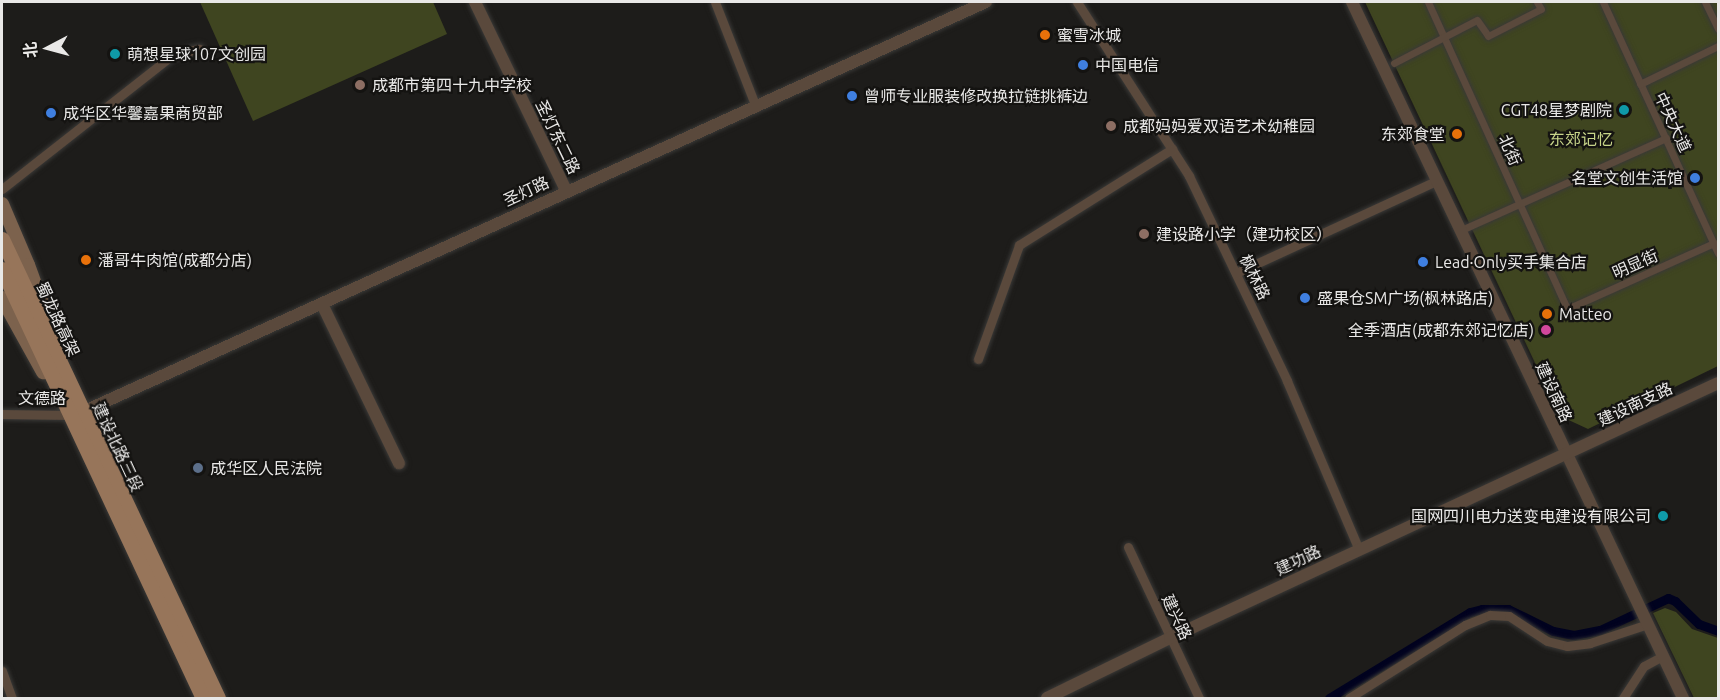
<!DOCTYPE html>
<meta charset="utf-8">
<style>
body{margin:0}
#map{position:relative;width:1720px;height:700px;overflow:hidden;background:#1d1c1a;font-family:Ubuntu,"Noto Sans SC",sans-serif}
div>[style]{position:absolute}
.green>*{inset:0;background:#3f4520}
.canal>*{height:9px;margin:-4.5px;padding:0 4.5px;transform-origin:4.5px;border-radius:4.5px;background:#00021f}
.roads{filter:drop-shadow(0 0 2px #3a3937) drop-shadow(0 0 2px #3a3937)}
.pedestrian>*{height:7px;margin:-3.5px;padding:0 3.5px;transform-origin:3.5px;border-radius:3.5px;background:#5a493c}
.minor>*{height:9px;margin:-4.5px;padding:0 4.5px;transform-origin:4.5px;border-radius:4.5px;background:#5a493c}
.tertiary>*{height:12px;margin:-6px;padding:0 6px;transform-origin:6px;border-radius:6px;background:#5a493c}
.secondary>*{height:14px;margin:-7px;padding:0 7px;transform-origin:7px;border-radius:7px;background:#7c624d}
.primary>*{height:15px;margin:-7.5px;padding:0 7.5px;transform-origin:7.5px;border-radius:7.5px;background:#97755a}
.dots>*{width:16px;height:16px;translate:-50% -50%;box-sizing:border-box;border:3px solid #141311;border-radius:50%}
span{translate:-50% -50%;white-space:nowrap;text-align:center;line-height:1.15;-webkit-text-stroke:4.5px #141311;paint-order:stroke}
.poi-label{font-size:16px;color:#e9e8e7}
.left{translate:0 -50%;text-align:left}
.right{translate:-100% -50%;text-align:right}
.street-label{font-size:16px;color:#e9e8e7}
.park-label{font-size:16px;color:#c7d489}
.frame{position:absolute;inset:0;border:3px solid #e9e8e7;pointer-events:none}
.north{position:absolute;left:18px;top:18px;width:60px;height:60px;-webkit-text-stroke:4px #141311;paint-order:stroke;rotate:264deg;font-size:16px;font-weight:700;line-height:24px;text-align:center;color:#e9e8e7}
.north::after{content:'';display:block;margin:auto;width:21px;height:27px;background:#e9e8e7;clip-path:polygon(50% 0,100% 100%,50% 72%,0 100%)}
</style>
<div id="map">
<div class="green">
<i style="clip-path:polygon(200px 2px,433px 2px,447px 34px,253px 121px)"></i>
<i style="clip-path:polygon(1365px 2px,1718px 2px,1718px 366px,1588px 429px,1560px 416px)"></i>
<i style="clip-path:polygon(1665px 608px,1676px 612px,1692px 629px,1718px 638px,1718px 698px,1694px 698px,1653px 613px)"></i>
</div>
<div class="canal">
<i style="left:1329px;top:698px;width:165px;rotate:-31.4deg"></i>
<i style="left:1470px;top:612px;width:12px;rotate:-14deg"></i>
<i style="left:1482px;top:609px;width:26px"></i>
<i style="left:1508px;top:609px;width:50px;rotate:26.1deg"></i>
<i style="left:1553px;top:631px;width:21px;rotate:11deg"></i>
<i style="left:1574px;top:635px;width:26px;rotate:-11deg"></i>
<i style="left:1600px;top:630px;width:75px;rotate:-25.2deg"></i>
<i style="left:1668px;top:598px;width:8px;rotate:23deg"></i>
<i style="left:1675px;top:601px;width:33px;rotate:44deg"></i>
<i style="left:1699px;top:624px;width:20px;rotate:20deg"></i>
</div>
<div class="roads">
<div class="pedestrian">
<i style="left:1428px;top:2px;width:337px;rotate:65.6deg"></i>
<i style="left:1567px;top:309px;width:161px;rotate:-24.2deg"></i>
<i style="left:1603px;top:2px;width:276px;rotate:65.4deg"></i>
<i style="left:1705px;top:2px;width:30px;rotate:64deg"></i>
<i style="left:1394px;top:63px;width:93px;rotate:-27.4deg"></i>
<i style="left:1477px;top:20px;width:19px;rotate:55deg"></i>
<i style="left:1488px;top:36px;width:59px;rotate:-27deg"></i>
<i style="left:1541px;top:9px;width:8px;rotate:-120deg"></i>
<i style="left:1640px;top:84px;width:87px;rotate:-26deg"></i>
<i style="left:1459px;top:231px;width:227px;rotate:-24.2deg"></i>
</div>
<div class="minor">
<i style="left:715px;top:2px;width:113px;rotate:68.7deg"></i>
<i style="left:1077px;top:2px;width:207px;rotate:57.2deg"></i>
<i style="left:1189px;top:176px;width:227px;rotate:64.4deg"></i>
<i style="left:1287px;top:381px;width:184px;rotate:66.9deg"></i>
<i style="left:2px;top:189px;width:216px;rotate:-38.2deg"></i>
<i style="left:172px;top:55px;width:28px;rotate:-13deg"></i>
<i style="left:1236px;top:273px;width:220px;rotate:-24.7deg"></i>
<i style="left:978px;top:359px;width:121px;rotate:-70.2deg"></i>
<i style="left:1019px;top:245px;width:181px;rotate:-32.1deg"></i>
<i style="left:2px;top:414px;width:66px;rotate:0.9deg"></i>
<i style="left:1128px;top:547px;width:167px;rotate:64.8deg"></i>
<i style="left:2px;top:671px;width:29px;rotate:70deg"></i>
<i style="left:1349px;top:698px;width:137px;rotate:-32.2deg"></i>
<i style="left:1465px;top:625px;width:27px;rotate:-22deg"></i>
<i style="left:1490px;top:615px;width:19px;rotate:3deg"></i>
<i style="left:1509px;top:616px;width:45px;rotate:33.3deg"></i>
<i style="left:1547px;top:641px;width:21px;rotate:14deg"></i>
<i style="left:1567px;top:646px;width:23px;rotate:-7deg"></i>
<i style="left:1590px;top:643px;width:61px;rotate:-18.1deg"></i>
<i style="left:1623px;top:698px;width:38px;rotate:-57deg"></i>
<i style="left:1644px;top:666px;width:21px;rotate:-28deg"></i>
</div>
<div class="tertiary">
<i style="left:475px;top:2px;width:209px;rotate:64.2deg"></i>
<i style="left:1352px;top:2px;width:771px;rotate:64.57deg"></i>
<i style="left:322px;top:304px;width:177px;rotate:64.2deg"></i>
<i style="left:78px;top:414px;width:997px;rotate:-24.41deg"></i>
<i style="left:1047px;top:698px;width:137px;rotate:-26deg"></i>
<i style="left:1170px;top:638px;width:604px;rotate:-24.95deg"></i>
</div>
<div class="secondary">
<i style="left:2px;top:204px;width:66px;rotate:66.9deg"></i>
<i style="left:28px;top:265px;width:76px;rotate:69.9deg"></i>
<i style="left:2px;top:298px;width:85px;rotate:61deg"></i>
</div>
<div class="primary">
<i style="left:2px;top:239px;width:507px;rotate:64.8deg"></i>
<i style="left:2px;top:269px;width:474px;rotate:64.9deg"></i>
</div>
</div>
<div class="dots">
<i style="left:1045px;top:35px;background:#e8710a"></i>
<i style="left:115px;top:54px;background:#0f9aa8"></i>
<i style="left:1083px;top:65px;background:#3f7fe0"></i>
<i style="left:360px;top:85px;background:#8d6e63"></i>
<i style="left:852px;top:96px;background:#3f7fe0"></i>
<i style="left:1624px;top:110px;background:#0f9aa8"></i>
<i style="left:51px;top:113px;background:#3f7fe0"></i>
<i style="left:1111px;top:126px;background:#8d6e63"></i>
<i style="left:1457px;top:134px;background:#e8710a"></i>
<i style="left:1695px;top:178px;background:#3f7fe0"></i>
<i style="left:1144px;top:234px;background:#8d6e63"></i>
<i style="left:86px;top:260px;background:#e8710a"></i>
<i style="left:1423px;top:262px;background:#3f7fe0"></i>
<i style="left:1305px;top:298px;background:#3f7fe0"></i>
<i style="left:1547px;top:314px;background:#e8710a"></i>
<i style="left:1546px;top:330px;background:#d1479c"></i>
<i style="left:198px;top:468px;background:#5c6f8a"></i>
<i style="left:1663px;top:516px;background:#0f9aa8"></i>
</div>
<div class="poi-label">
<span class="left" style="left:1057px;top:35px">蜜雪冰城</span>
<span class="left" style="left:127px;top:54px">萌想星球107文创园</span>
<span class="left" style="left:1095px;top:65px">中国电信</span>
<span class="left" style="left:372px;top:85px">成都市第四十九中学校</span>
<span class="left" style="left:864px;top:96px">曾师专业服装修改换拉链挑裤边</span>
<span class="right" style="left:1612px;top:110px">CGT48星梦剧院</span>
<span class="left" style="left:63px;top:113px">成华区华馨嘉果商贸部</span>
<span class="left" style="left:1123px;top:126px">成都妈妈爱双语艺术幼稚园</span>
<span class="right" style="left:1445px;top:134px">东郊食堂</span>
<span class="right" style="left:1683px;top:178px">名堂文创生活馆</span>
<span class="left" style="left:1156px;top:234px">建设路小学（建功校区）</span>
<span class="left" style="left:98px;top:260px">潘哥牛肉馆(成都分店)</span>
<span class="left" style="left:1435px;top:262px">Lead·Only买手集合店</span>
<span class="left" style="left:1317px;top:298px">盛果仓SM广场(枫林路店)</span>
<span class="left" style="left:1559px;top:314px">Matteo</span>
<span class="right" style="left:1534px;top:330px">全季酒店(成都东郊记忆店)</span>
<span class="left" style="left:210px;top:468px">成华区人民法院</span>
<span class="right" style="left:1651px;top:516px">国网四川电力送变电建设有限公司</span>
</div>
<div class="street-label">
<span style="left:1673px;top:122px;rotate:65deg">中央大道</span>
<span style="left:558px;top:137px;rotate:64deg">圣灯东二路</span>
<span style="left:1510px;top:150px;rotate:66deg">北街</span>
<span style="left:526px;top:191px;rotate:-25deg">圣灯路</span>
<span style="left:1635px;top:264px;rotate:-24deg">明显街</span>
<span style="left:1255px;top:277px;rotate:64deg">枫林路</span>
<span style="left:58px;top:319px;rotate:65deg">蜀龙路高架</span>
<span style="left:1554px;top:392px;rotate:65deg">建设南路</span>
<span style="left:42px;top:398px">文德路</span>
<span style="left:1635px;top:404px;rotate:-25deg">建设南支路</span>
<span style="left:118px;top:447px;rotate:65deg">建设北路三段</span>
<span style="left:1298px;top:560px;rotate:-25deg">建功路</span>
<span style="left:1177px;top:617px;rotate:65deg">建兴路</span>
</div>
<div class="park-label">
<span style="left:1581px;top:139px">东郊记忆</span>
</div>
<div class="frame"></div>
<div class="north">北</div>
</div>
